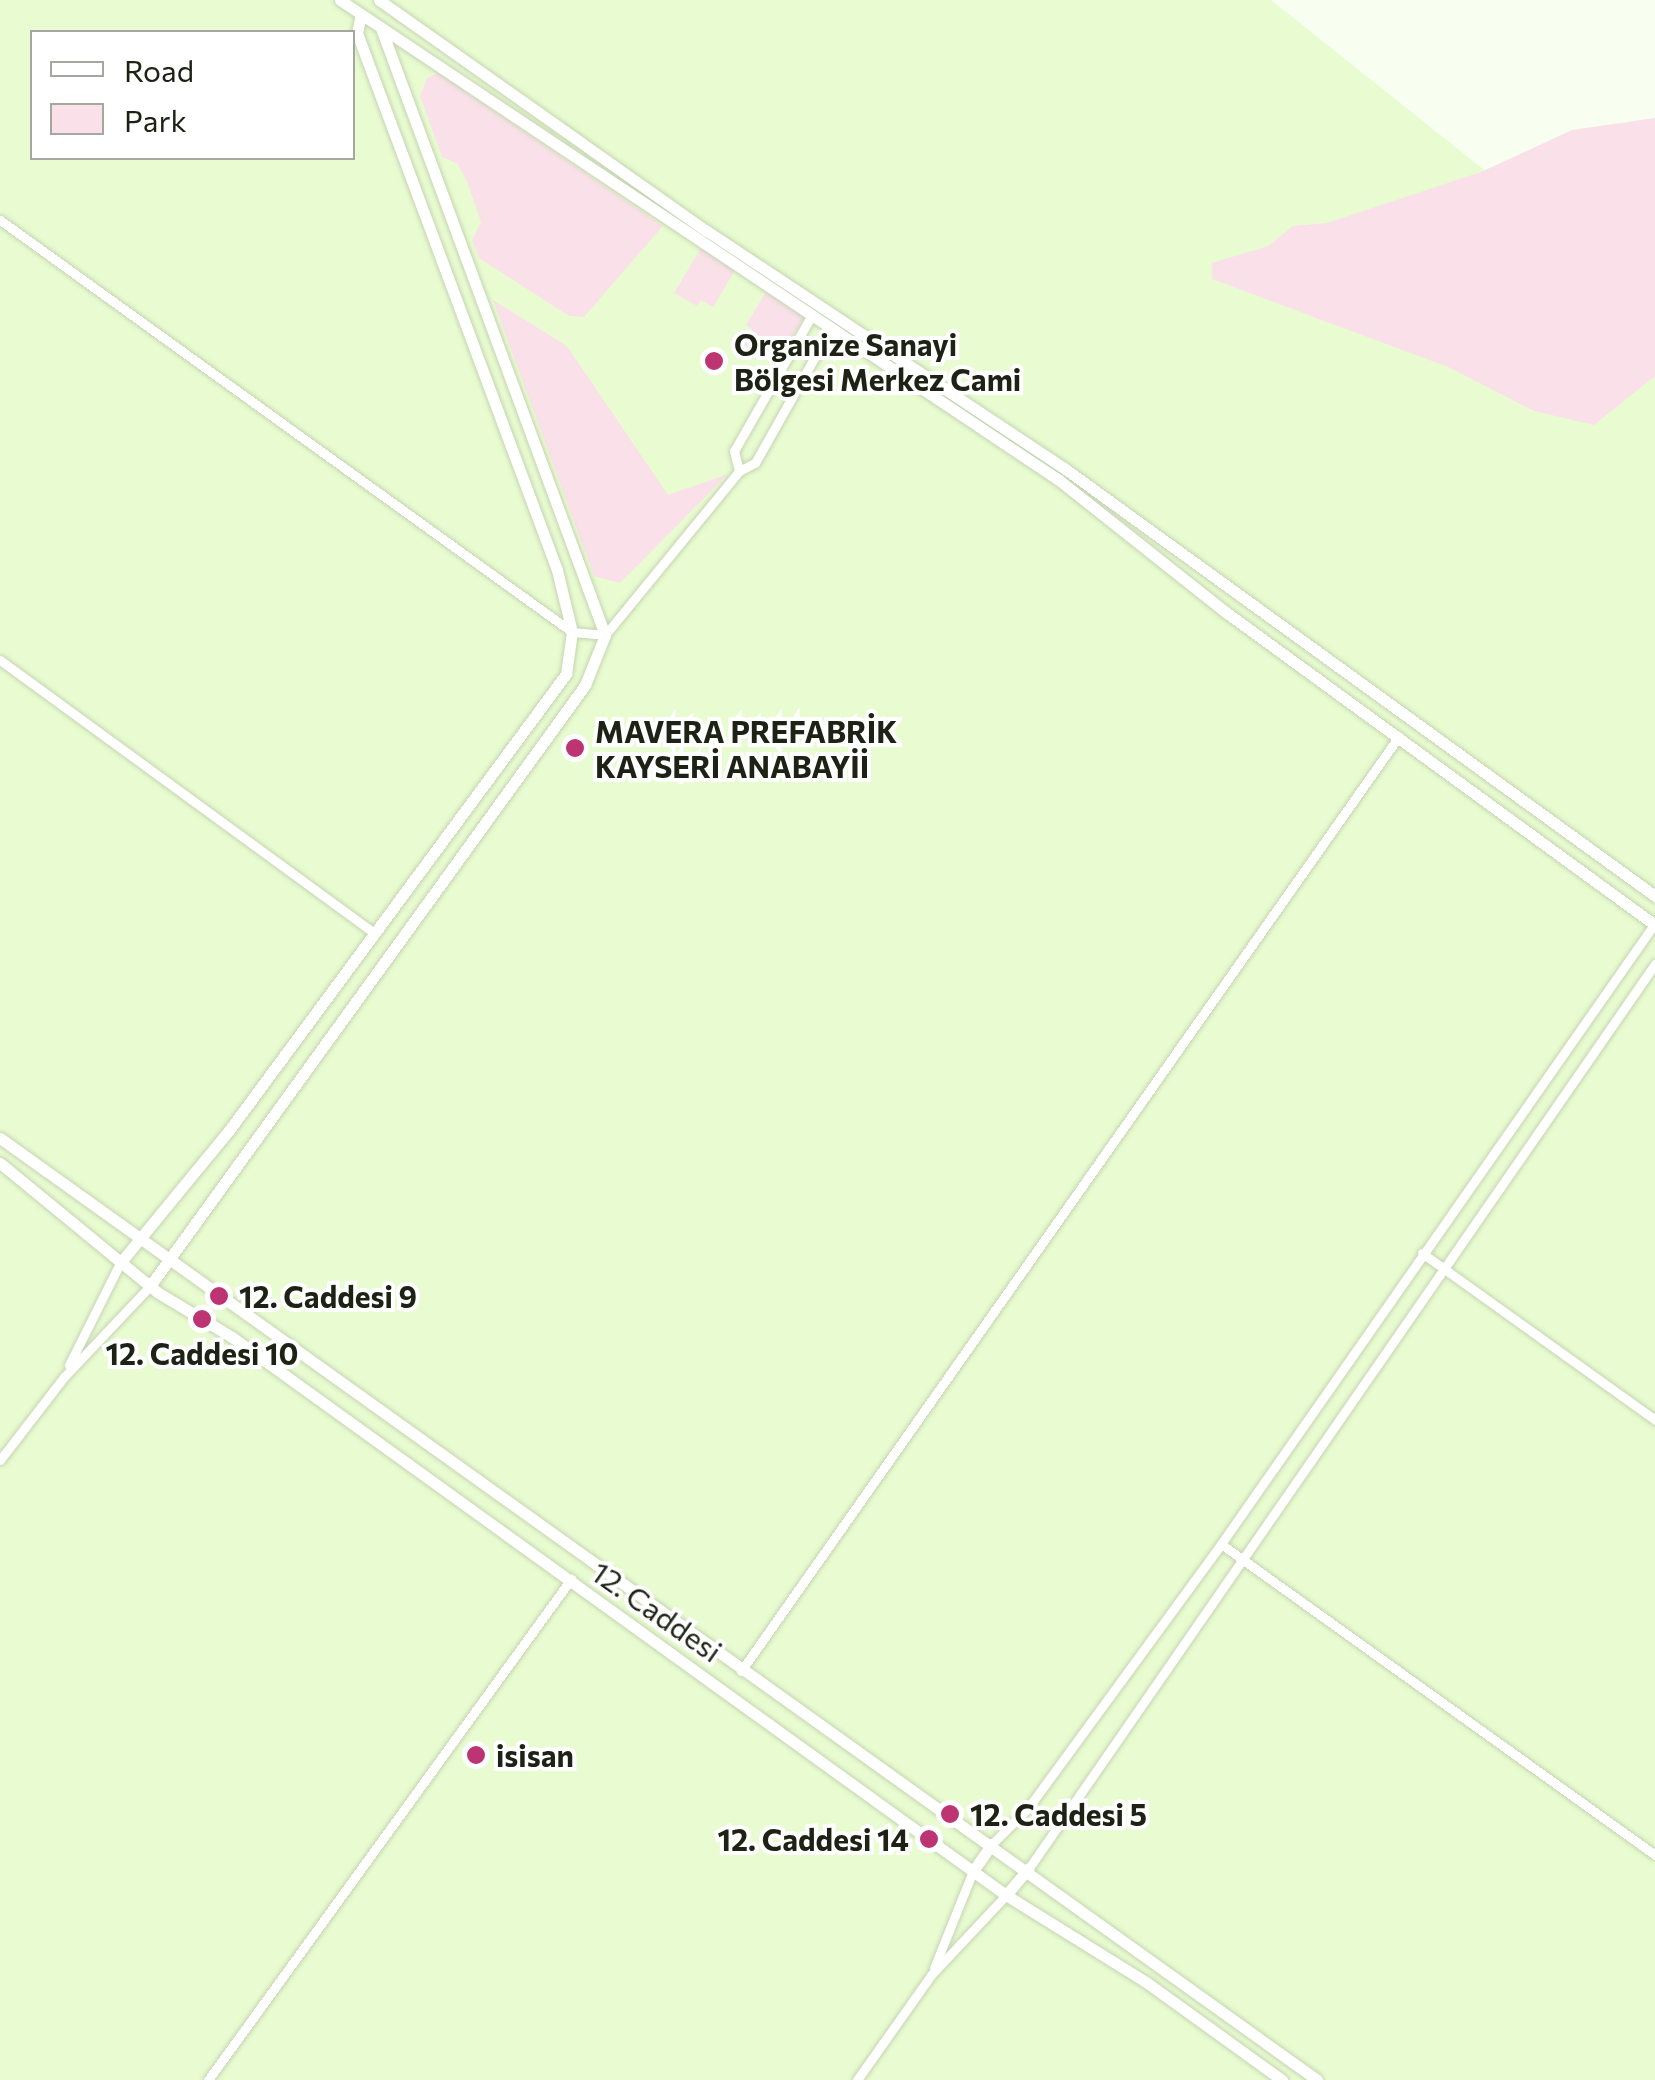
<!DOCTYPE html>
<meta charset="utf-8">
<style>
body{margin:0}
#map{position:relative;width:1655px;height:2080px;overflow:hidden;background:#f8fef0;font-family:Commissioner,sans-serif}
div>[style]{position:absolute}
.built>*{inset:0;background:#e9fcd1}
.green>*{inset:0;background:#fae1e9}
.roads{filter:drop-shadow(0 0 2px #c5d4b2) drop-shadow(0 0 2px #c5d4b2)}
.minor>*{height:9px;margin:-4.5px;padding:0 4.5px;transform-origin:4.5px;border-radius:4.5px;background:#fff}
.tertiary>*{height:11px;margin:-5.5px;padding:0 5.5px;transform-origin:5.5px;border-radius:5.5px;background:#fff}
.dots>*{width:28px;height:28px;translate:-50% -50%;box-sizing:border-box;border:5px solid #fff;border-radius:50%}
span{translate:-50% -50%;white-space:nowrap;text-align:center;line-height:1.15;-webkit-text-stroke:8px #fff;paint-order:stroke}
.poi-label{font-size:30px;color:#1d2215;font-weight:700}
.left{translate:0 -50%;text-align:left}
.right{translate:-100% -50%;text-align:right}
.street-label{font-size:30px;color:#1d2215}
.legend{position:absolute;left:30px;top:30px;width:325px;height:130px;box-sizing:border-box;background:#fff;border:2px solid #a5a7a1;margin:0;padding:12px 18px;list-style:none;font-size:30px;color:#1d2215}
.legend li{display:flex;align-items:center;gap:20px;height:50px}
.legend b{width:50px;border:2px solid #a5a7a1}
</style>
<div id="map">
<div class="built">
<i style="clip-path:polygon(evenodd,0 0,1271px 0,1655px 306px,1655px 2080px,0 2080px,0 0,32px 32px,352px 32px,352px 158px,32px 158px,32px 32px)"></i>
</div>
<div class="green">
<i style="clip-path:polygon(439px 73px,663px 226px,584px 317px,569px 316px,479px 258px,472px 240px,481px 222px,467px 182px,458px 164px,442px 157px,420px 96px,427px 78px)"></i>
<i style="clip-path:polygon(1655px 118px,1655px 376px,1594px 425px,1534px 411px,1448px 367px,1212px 279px,1212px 263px,1268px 246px,1293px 226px,1327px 223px,1481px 172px,1572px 130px)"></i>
<i style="clip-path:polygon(701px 248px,736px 269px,713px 307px,701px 300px,697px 306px,674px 293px)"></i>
<i style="clip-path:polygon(766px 292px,805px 316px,776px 364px,743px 344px,752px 329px,746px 325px)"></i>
<i style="clip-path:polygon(493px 300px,567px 346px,668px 495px,728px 474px,620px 583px,594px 576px)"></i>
</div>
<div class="roads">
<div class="minor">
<i style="left:0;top:220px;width:705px;rotate:35.76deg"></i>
<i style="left:572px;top:632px;width:33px;rotate:5deg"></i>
<i style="left:605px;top:635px;width:212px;rotate:-50.7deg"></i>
<i style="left:739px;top:471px;width:18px;rotate:-27deg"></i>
<i style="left:755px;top:463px;width:155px;rotate:-60.6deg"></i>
<i style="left:739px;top:471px;width:21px;rotate:-104deg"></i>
<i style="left:734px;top:451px;width:157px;rotate:-60.2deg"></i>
<i style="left:0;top:660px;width:464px;rotate:36.1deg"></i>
<i style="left:1422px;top:1253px;width:287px;rotate:35.6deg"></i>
<i style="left:69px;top:1365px;width:114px;rotate:-63.4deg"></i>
<i style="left:0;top:1460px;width:105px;rotate:-52.4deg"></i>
<i style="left:64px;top:1377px;width:125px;rotate:-46.6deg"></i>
<i style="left:1221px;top:1544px;width:534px;rotate:35.62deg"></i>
<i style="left:741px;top:1671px;width:1143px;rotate:-54.86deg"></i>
<i style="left:992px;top:1844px;width:51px;rotate:-45deg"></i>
<i style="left:1028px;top:1808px;width:327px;rotate:-53.8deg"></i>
<i style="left:1221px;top:1544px;width:758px;rotate:-55.05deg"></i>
<i style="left:1029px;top:1868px;width:1100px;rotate:-55.3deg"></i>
<i style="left:934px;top:1968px;width:105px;rotate:-68.1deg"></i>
<i style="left:208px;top:2080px;width:619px;rotate:-54.07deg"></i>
<i style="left:857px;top:2080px;width:128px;rotate:-54.8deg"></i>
<i style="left:931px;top:1975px;width:110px;rotate:-46.8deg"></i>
</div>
<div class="tertiary">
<i style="left:340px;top:0;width:865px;rotate:33.73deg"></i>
<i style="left:1059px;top:480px;width:214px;rotate:38.4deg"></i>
<i style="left:1227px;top:613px;width:530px;rotate:36.09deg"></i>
<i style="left:379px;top:0;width:401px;rotate:35.2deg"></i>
<i style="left:707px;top:231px;width:429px;rotate:33.6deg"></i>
<i style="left:1064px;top:468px;width:730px;rotate:35.91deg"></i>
<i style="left:0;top:1138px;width:1619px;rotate:35.57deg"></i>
<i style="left:0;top:1163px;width:203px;rotate:39.4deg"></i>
<i style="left:157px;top:1292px;width:87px;rotate:31deg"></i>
<i style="left:232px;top:1337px;width:954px;rotate:35.79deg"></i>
<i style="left:1006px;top:1895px;width:165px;rotate:31.9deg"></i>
<i style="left:1146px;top:1982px;width:168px;rotate:35.8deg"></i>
<i style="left:120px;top:1263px;width:173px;rotate:-50.6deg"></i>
<i style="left:230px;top:1129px;width:566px;rotate:-53.56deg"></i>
<i style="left:566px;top:674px;width:42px;rotate:-81.9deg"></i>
<i style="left:572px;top:632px;width:64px;rotate:-103.6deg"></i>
<i style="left:557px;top:570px;width:573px;rotate:-110.43deg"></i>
<i style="left:357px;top:33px;width:19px;rotate:-78deg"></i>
<i style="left:150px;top:1286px;width:742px;rotate:-54.1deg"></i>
<i style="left:585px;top:685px;width:54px;rotate:-68.2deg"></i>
<i style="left:605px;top:635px;width:647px;rotate:-110.26deg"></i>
<i style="left:973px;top:1871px;width:33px;rotate:-55deg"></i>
<i style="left:1006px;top:1895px;width:35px;rotate:-50deg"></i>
</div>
</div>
<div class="dots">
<i style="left:714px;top:361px;background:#bc3471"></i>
<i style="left:575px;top:748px;background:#bc3471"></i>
<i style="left:219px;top:1296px;background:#bc3471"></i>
<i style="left:202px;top:1319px;background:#bc3471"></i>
<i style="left:476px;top:1755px;background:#bc3471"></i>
<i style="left:950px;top:1814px;background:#bc3471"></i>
<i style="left:929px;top:1839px;background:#bc3471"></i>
</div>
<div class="poi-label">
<span class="left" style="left:734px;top:361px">Organize Sanayi<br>Bölgesi Merkez Cami</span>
<span class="left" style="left:595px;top:748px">MAVERA PREFABRİK<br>KAYSERİ ANABAYİİ</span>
<span class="left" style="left:239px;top:1296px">12. Caddesi 9</span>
<span style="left:202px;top:1353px">12. Caddesi 10</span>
<span class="left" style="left:496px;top:1755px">isisan</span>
<span class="left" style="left:970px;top:1814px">12. Caddesi 5</span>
<span class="right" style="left:909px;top:1839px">12. Caddesi 14</span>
</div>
<div class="street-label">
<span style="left:657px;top:1611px;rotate:35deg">12. Caddesi</span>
</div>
<ul class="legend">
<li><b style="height:12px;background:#fff"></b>Road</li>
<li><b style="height:28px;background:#fae1e9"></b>Park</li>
</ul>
</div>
